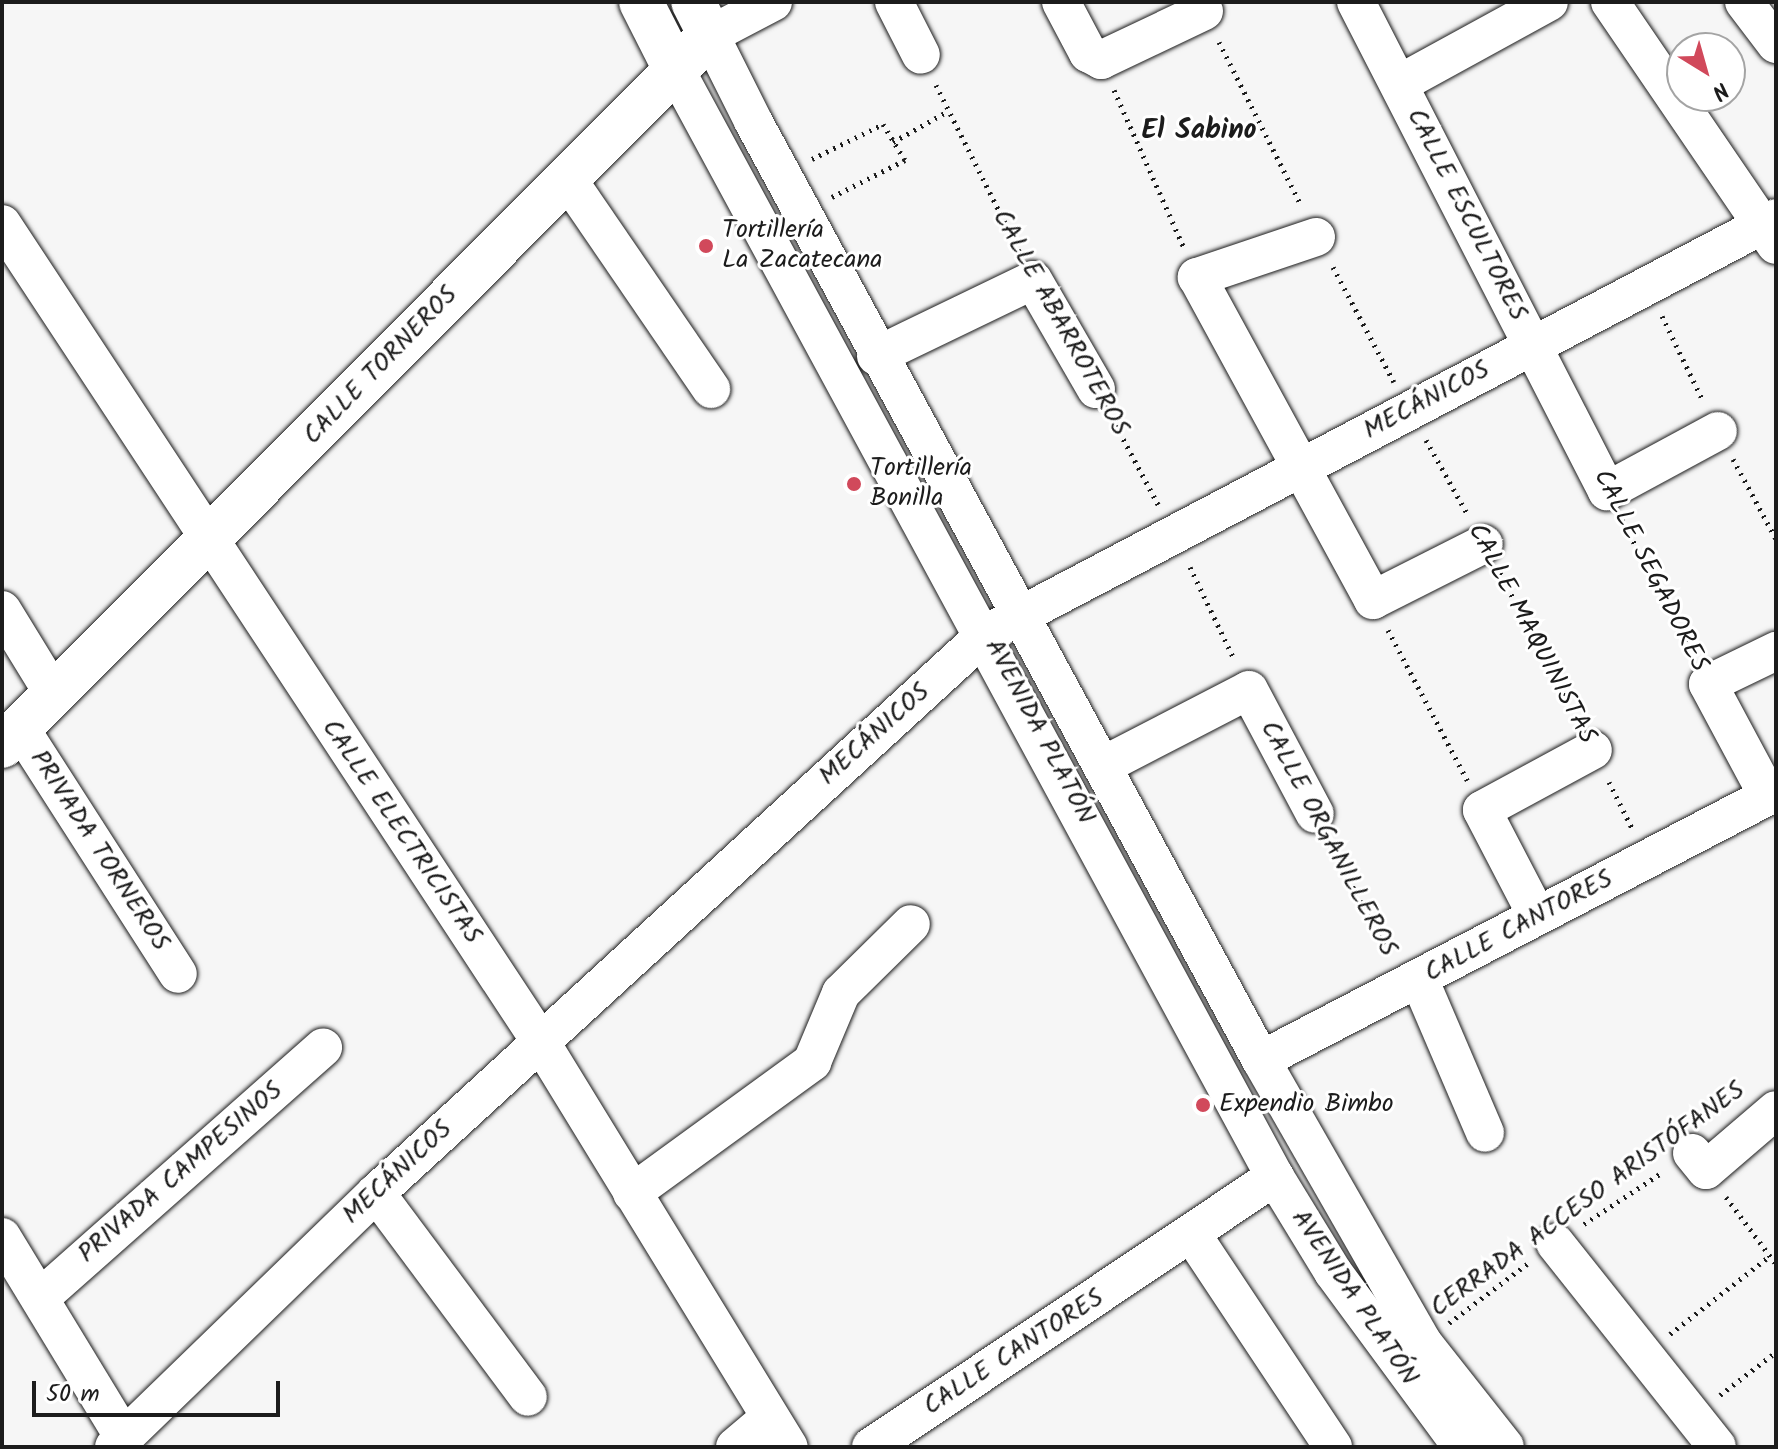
<!DOCTYPE html>
<meta charset="utf-8">
<style>
body{margin:0}
#map{position:relative;width:1778px;height:1449px;overflow:hidden;background:#f6f6f6;font-family:Kalam,sans-serif}
div>[style]{position:absolute}
.path>*{height:5px;margin-top:-2.5px;transform-origin:0;background:repeating-linear-gradient(90deg,#1c1c1c 0 2px,transparent 0 8px)}
.roads{filter:drop-shadow(0 0 2px #1c1c1c) drop-shadow(0 0 2px #1c1c1c)}
.street>*{height:38px;margin:-19px;padding:0 19px;transform-origin:19px;border-radius:19px;background:#fff}
.secondary>*{height:44px;margin:-22px;padding:0 22px;transform-origin:22px;border-radius:22px;background:#fff}
.dots>*{width:22px;height:22px;translate:-50% -50%;box-sizing:border-box;border:4px solid #fff;border-radius:50%}
span{translate:-50% -50%;white-space:nowrap;text-align:center;line-height:1.15;-webkit-text-stroke:6px #fff;paint-order:stroke}
.street-label{font-size:26px;color:#1c1c1c}
.poi-label{font-size:26px;color:#1c1c1c}
.left{translate:0 -50%;text-align:left}
.neighbourhood-label{font-size:28px;color:#1c1c1c;font-weight:700}
.frame{position:absolute;inset:0;border:4px solid #1c1c1c;pointer-events:none}
.north{position:absolute;left:1666px;top:32px;width:80px;height:80px;box-sizing:border-box;background:#fff;border:2px solid #a4a4a4;border-radius:50%;rotate:143deg;font-size:22px;font-weight:700;line-height:32px;text-align:center;color:#1c1c1c}
.north::after{content:'';display:block;margin:auto;width:28px;height:36px;background:#d1495b;clip-path:polygon(50% 0,100% 100%,50% 72%,0 100%)}
.scale{position:absolute;left:32px;top:1381px;width:248px;height:36px;box-sizing:border-box;border:4px solid #1c1c1c;border-top:0;padding-left:10px;font-size:24px;line-height:28px;white-space:nowrap;color:#1c1c1c;-webkit-text-stroke:6px #fff;paint-order:stroke}
</style>
<div id="map">
<div class="path">
<i style="left:1219px;top:42px;width:182px;rotate:63.3deg"></i>
<i style="left:936px;top:85px;width:186px;rotate:63.4deg"></i>
<i style="left:1114px;top:90px;width:171px;rotate:66.1deg"></i>
<i style="left:893px;top:142px;width:63px;rotate:-29.4deg"></i>
<i style="left:812px;top:159px;width:79px;rotate:-26.2deg"></i>
<i style="left:883px;top:124px;width:42px;rotate:58.6deg"></i>
<i style="left:905px;top:160px;width:82px;rotate:153.1deg"></i>
<i style="left:1333px;top:267px;width:130px;rotate:62.1deg"></i>
<i style="left:1662px;top:316px;width:94px;rotate:64.2deg"></i>
<i style="left:1112px;top:418px;width:98px;rotate:61.9deg"></i>
<i style="left:1426px;top:440px;width:86px;rotate:60.8deg"></i>
<i style="left:1733px;top:459px;width:91px;rotate:61.7deg"></i>
<i style="left:1622px;top:520px;width:150px;rotate:62.2deg"></i>
<i style="left:1190px;top:567px;width:102px;rotate:64.4deg"></i>
<i style="left:1500px;top:573px;width:166px;rotate:62.4deg"></i>
<i style="left:1388px;top:630px;width:170px;rotate:62.2deg"></i>
<i style="left:1609px;top:782px;width:54px;rotate:63.4deg"></i>
<i style="left:1330px;top:844px;width:126px;rotate:62deg"></i>
<i style="left:1726px;top:1197px;width:84px;rotate:53.3deg"></i>
<i style="left:1584px;top:1224px;width:95px;rotate:-33.4deg"></i>
<i style="left:1449px;top:1323px;width:98px;rotate:-37.1deg"></i>
<i style="left:1670px;top:1334px;width:127px;rotate:-38deg"></i>
<i style="left:1720px;top:1395px;width:71px;rotate:-37.5deg"></i>
</div>
<div class="roads">
<div class="street">
<i style="left:773px;top:2px;width:71px;rotate:152.4deg"></i>
<i style="left:710px;top:35px;width:96px;rotate:63.4deg"></i>
<i style="left:753px;top:121px;width:1068px;rotate:61.59deg"></i>
<i style="left:1261px;top:1060px;width:326px;rotate:60.2deg"></i>
<i style="left:1423px;top:1343px;width:132px;rotate:51.7deg"></i>
<i style="left:894px;top:2px;width:59px;rotate:63deg"></i>
<i style="left:1061px;top:2px;width:58px;rotate:62.1deg"></i>
<i style="left:1088px;top:53px;width:15px;rotate:28deg"></i>
<i style="left:1101px;top:60px;width:114px;rotate:-25.4deg"></i>
<i style="left:1356px;top:2px;width:550px;rotate:62.83deg"></i>
<i style="left:1607px;top:491px;width:126px;rotate:-28.4deg"></i>
<i style="left:1610px;top:2px;width:294px;rotate:55.7deg"></i>
<i style="left:1744px;top:2px;width:53px;rotate:52.7deg"></i>
<i style="left:674px;top:67px;width:1262px;rotate:61.57deg"></i>
<i style="left:1275px;top:1177px;width:111px;rotate:58.6deg"></i>
<i style="left:1333px;top:1272px;width:217px;rotate:53.6deg"></i>
<i style="left:1399px;top:84px;width:171px;rotate:-28.7deg"></i>
<i style="left:566px;top:177px;width:257px;rotate:55.6deg"></i>
<i style="left:2px;top:224px;width:978px;rotate:56.63deg"></i>
<i style="left:540px;top:1041px;width:476px;rotate:58.5deg"></i>
<i style="left:1316px;top:237px;width:126px;rotate:161.4deg"></i>
<i style="left:1197px;top:277px;width:368px;rotate:61.4deg"></i>
<i style="left:1373px;top:600px;width:124px;rotate:-26.8deg"></i>
<i style="left:876px;top:356px;width:174px;rotate:-25.8deg"></i>
<i style="left:1033px;top:280px;width:126px;rotate:60deg"></i>
<i style="left:2px;top:610px;width:100px;rotate:58.5deg"></i>
<i style="left:20px;top:728px;width:292px;rotate:57.3deg"></i>
<i style="left:1104px;top:765px;width:163px;rotate:-27.3deg"></i>
<i style="left:1249px;top:690px;width:140px;rotate:62deg"></i>
<i style="left:1768px;top:796px;width:127px;rotate:-118.2deg"></i>
<i style="left:1708px;top:684px;width:76px;rotate:-25.9deg"></i>
<i style="left:1535px;top:912px;width:115px;rotate:-117.5deg"></i>
<i style="left:1482px;top:810px;width:126px;rotate:-28.4deg"></i>
<i style="left:1420px;top:981px;width:165px;rotate:66.8deg"></i>
<i style="left:1261px;top:1060px;width:581px;rotate:-27.49deg"></i>
<i style="left:1692px;top:1153px;width:22px;rotate:51deg"></i>
<i style="left:1706px;top:1170px;width:92px;rotate:-40.6deg"></i>
<i style="left:376px;top:1193px;width:254px;rotate:53.3deg"></i>
<i style="left:632px;top:1193px;width:223px;rotate:-36deg"></i>
<i style="left:812px;top:1062px;width:75px;rotate:-67.2deg"></i>
<i style="left:841px;top:993px;width:98px;rotate:-44.6deg"></i>
<i style="left:1193px;top:1236px;width:253px;rotate:56.4deg"></i>
<i style="left:2px;top:1237px;width:235px;rotate:58.7deg"></i>
<i style="left:1555px;top:1243px;width:260px;rotate:51.5deg"></i>
<i style="left:40px;top:1298px;width:378px;rotate:-41.5deg"></i>
<i style="left:114px;top:1447px;width:365px;rotate:-44.1deg"></i>
<i style="left:376px;top:1193px;width:829px;rotate:-42.51deg"></i>
<i style="left:987px;top:633px;width:891px;rotate:-27.74deg"></i>
<i style="left:735px;top:1447px;width:43px;rotate:-40.3deg"></i>
<i style="left:871px;top:1447px;width:486px;rotate:-33.8deg"></i>
</div>
<div class="secondary">
<i style="left:641px;top:2px;width:73px;rotate:63.1deg"></i>
<i style="left:2px;top:746px;width:1003px;rotate:-45.12deg"></i>
<i style="left:710px;top:35px;width:37px;rotate:-117deg"></i>
</div>
</div>
<div class="dots">
<i style="left:706px;top:246px;background:#d1495b"></i>
<i style="left:854px;top:484px;background:#d1495b"></i>
<i style="left:1203px;top:1105px;background:#d1495b"></i>
</div>
<div class="street-label">
<span style="left:1466px;top:215px;rotate:63deg">CALLE ESCULTORES</span>
<span style="left:1060px;top:323px;rotate:61deg">CALLE ABARROTEROS</span>
<span style="left:381px;top:366px;rotate:-46deg">CALLE TORNEROS</span>
<span style="left:1427px;top:401px;rotate:-28deg">MECÁNICOS</span>
<span style="left:1650px;top:571px;rotate:63deg">CALLE SEGADORES</span>
<span style="left:1531px;top:634px;rotate:62deg">CALLE MAQUINISTAS</span>
<span style="left:1039px;top:732px;rotate:62deg">AVENIDA PLATÓN</span>
<span style="left:875px;top:735px;rotate:-42deg">MECÁNICOS</span>
<span style="left:401px;top:832px;rotate:56deg">CALLE ELECTRICISTAS</span>
<span style="left:1328px;top:839px;rotate:62deg">CALLE ORGANILLEROS</span>
<span style="left:99px;top:851px;rotate:57deg">PRIVADA TORNEROS</span>
<span style="left:1519px;top:927px;rotate:-28deg">CALLE CANTORES</span>
<span style="left:181px;top:1173px;rotate:-41deg">PRIVADA CAMPESINOS</span>
<span style="left:398px;top:1173px;rotate:-43deg">MECÁNICOS</span>
<span style="left:1588px;top:1200px;rotate:-36deg">CERRADA ACCESO ARISTÓFANES</span>
<span style="left:1354px;top:1298px;rotate:56deg">AVENIDA PLATÓN</span>
<span style="left:1014px;top:1353px;rotate:-33deg">CALLE CANTORES</span>
</div>
<div class="poi-label">
<span class="left" style="left:722px;top:246px">Tortillería<br>La Zacatecana</span>
<span class="left" style="left:870px;top:484px">Tortillería<br>Bonilla</span>
<span class="left" style="left:1219px;top:1105px">Expendio Bimbo</span>
</div>
<div class="neighbourhood-label">
<span style="left:1199px;top:131px">El Sabino</span>
</div>
<div class="frame"></div>
<div class="north">N</div>
<div class="scale">50 m</div>
</div>
